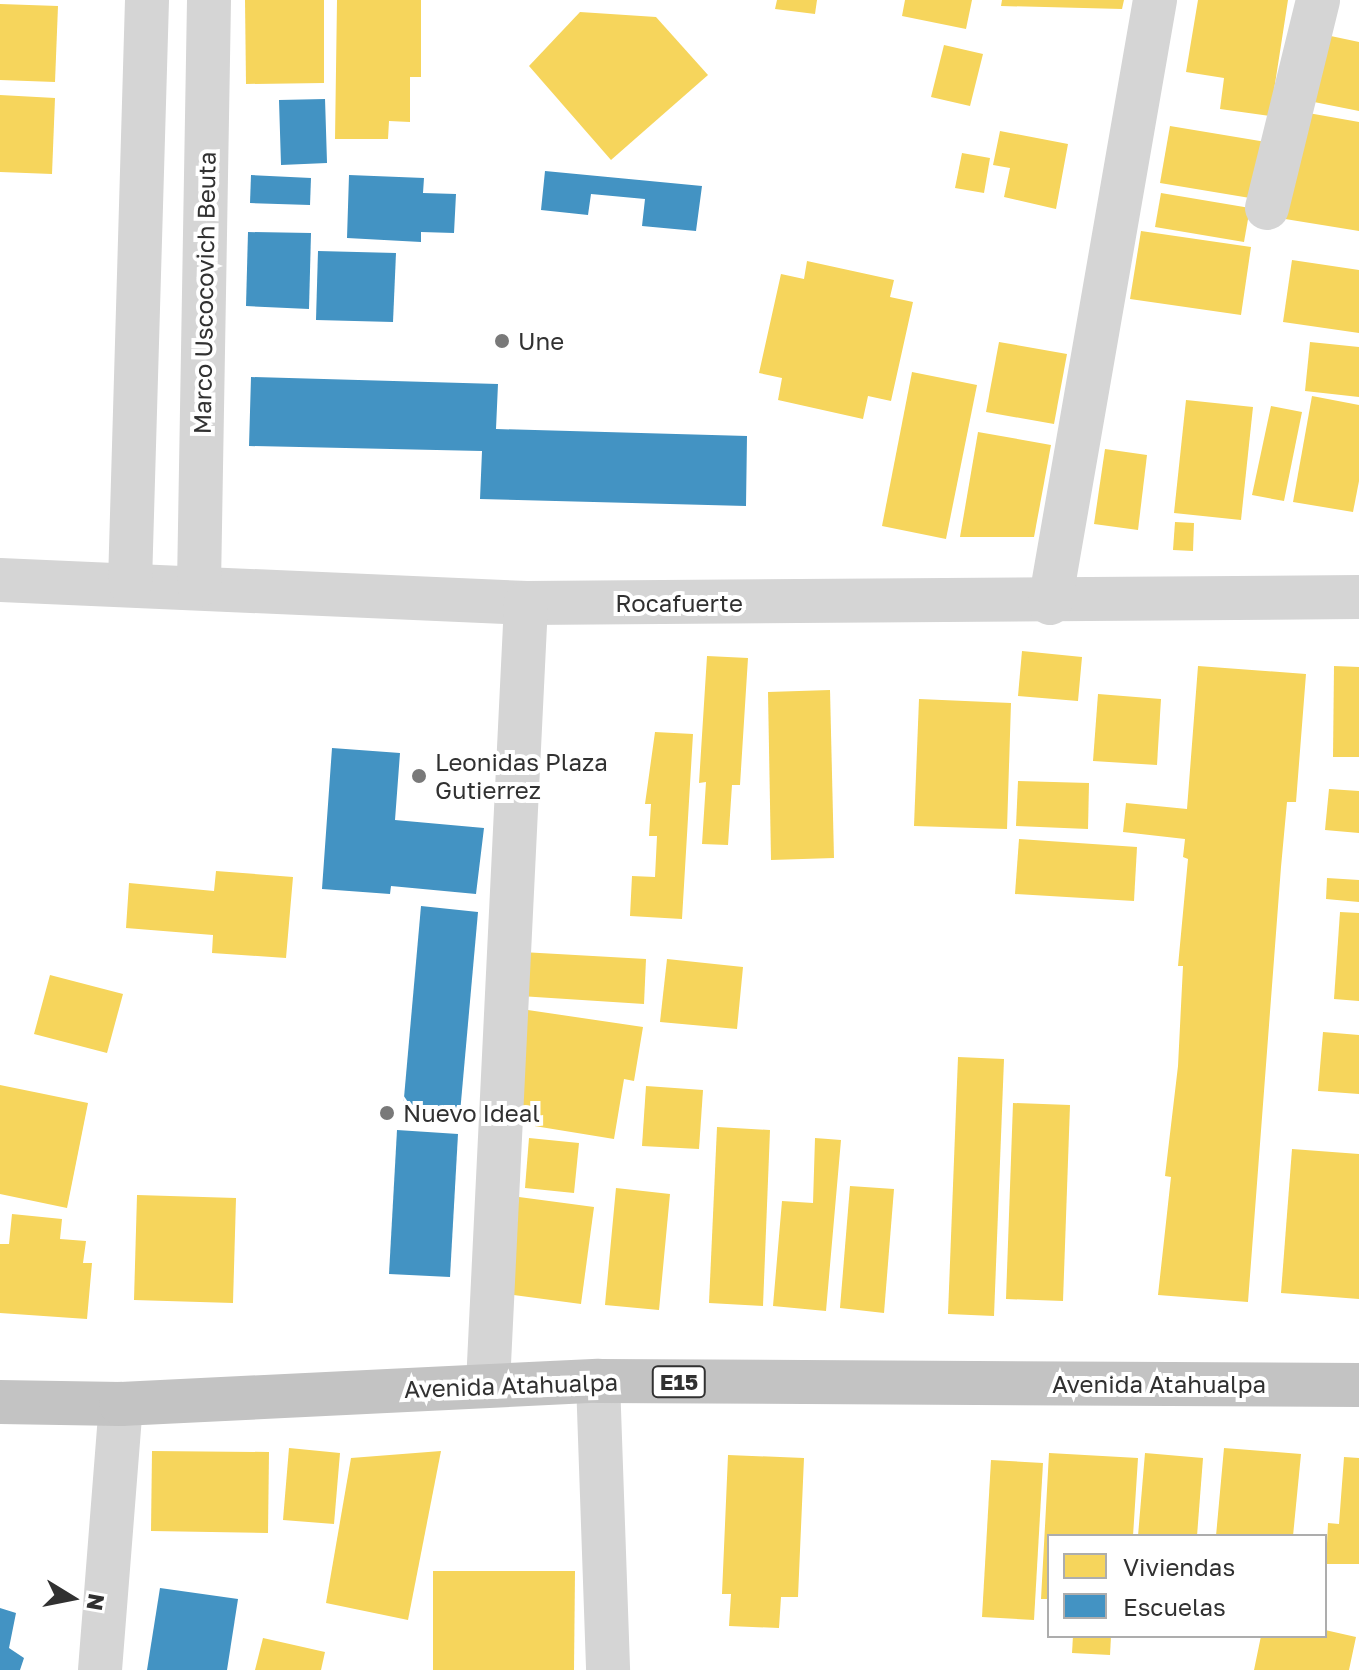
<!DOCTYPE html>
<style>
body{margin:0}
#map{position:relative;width:1359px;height:1670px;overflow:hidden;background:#fff;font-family:"Golos Text",sans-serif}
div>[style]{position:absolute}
.homes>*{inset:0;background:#f6d55c}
.schools>*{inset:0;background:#4393c3}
.minor>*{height:44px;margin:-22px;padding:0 22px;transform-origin:22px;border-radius:22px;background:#d5d5d5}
.highway>*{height:44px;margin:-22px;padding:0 22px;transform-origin:22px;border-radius:22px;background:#c3c3c3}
.dots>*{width:22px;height:22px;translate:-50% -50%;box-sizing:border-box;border:4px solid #fff;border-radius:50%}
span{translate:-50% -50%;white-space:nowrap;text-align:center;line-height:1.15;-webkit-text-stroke:8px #fff;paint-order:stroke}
.shield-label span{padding:2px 6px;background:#fff;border:2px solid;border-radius:6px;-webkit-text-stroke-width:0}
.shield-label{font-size:22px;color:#313131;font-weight:700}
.street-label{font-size:24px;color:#313131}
.poi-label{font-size:24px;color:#313131}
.left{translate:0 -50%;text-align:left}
.legend{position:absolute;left:1047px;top:1534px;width:280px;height:104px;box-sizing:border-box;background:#fff;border:2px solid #adadad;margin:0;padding:10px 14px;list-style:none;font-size:24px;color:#313131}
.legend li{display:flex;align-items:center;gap:16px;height:40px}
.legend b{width:40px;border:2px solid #adadad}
.north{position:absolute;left:32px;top:1558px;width:80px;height:80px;-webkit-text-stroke:6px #fff;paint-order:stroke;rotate:100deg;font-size:22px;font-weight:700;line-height:32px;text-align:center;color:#313131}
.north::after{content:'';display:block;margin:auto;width:28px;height:36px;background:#313131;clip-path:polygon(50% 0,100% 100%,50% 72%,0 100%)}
</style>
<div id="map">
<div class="homes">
<i style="clip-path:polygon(245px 0,324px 0,324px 83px,246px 84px)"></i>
<i style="clip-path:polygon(337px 0,421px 0,421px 77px,410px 77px,410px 122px,389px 121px,388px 139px,335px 139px)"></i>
<i style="clip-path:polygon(777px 0,817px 0,815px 14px,775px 9px)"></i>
<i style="clip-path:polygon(905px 0,972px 0,966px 29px,902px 16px)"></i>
<i style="clip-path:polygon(1002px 0,1124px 0,1122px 9px,1001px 6px)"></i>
<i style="clip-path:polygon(1198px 0,1288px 0,1270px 116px,1220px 109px,1224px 78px,1186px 72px)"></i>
<i style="clip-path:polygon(0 4px,58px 6px,55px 82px,0 80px)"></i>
<i style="clip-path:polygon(580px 12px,656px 17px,708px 75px,611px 160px,529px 66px)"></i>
<i style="clip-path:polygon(1326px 35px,1359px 42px,1359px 111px,1314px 102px)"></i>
<i style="clip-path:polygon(944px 45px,983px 54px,970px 106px,931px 97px)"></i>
<i style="clip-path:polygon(0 95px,55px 98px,52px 174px,0 172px)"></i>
<i style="clip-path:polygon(1297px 111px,1359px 122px,1359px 231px,1279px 218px)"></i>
<i style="clip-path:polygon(1170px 126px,1272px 143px,1262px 200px,1160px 183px)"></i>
<i style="clip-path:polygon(1000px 131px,1068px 144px,1056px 209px,1004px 197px,1010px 168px,993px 165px)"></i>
<i style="clip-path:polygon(962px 153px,990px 158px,984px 193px,955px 188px)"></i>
<i style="clip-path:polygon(1161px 193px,1250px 208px,1244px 242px,1155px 227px)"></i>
<i style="clip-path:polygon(1141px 231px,1251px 247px,1241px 315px,1130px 299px)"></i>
<i style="clip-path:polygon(1292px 260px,1359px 270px,1359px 333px,1283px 322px)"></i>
<i style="clip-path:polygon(807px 261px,894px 280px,890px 297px,913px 302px,891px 401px,868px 396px,863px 419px,778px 400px,782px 378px,759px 373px,781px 274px,804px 279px)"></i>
<i style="clip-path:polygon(999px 342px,1067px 354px,1054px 424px,986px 412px)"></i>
<i style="clip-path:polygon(1310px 342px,1359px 347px,1359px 397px,1305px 391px)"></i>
<i style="clip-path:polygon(912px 372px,977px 385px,946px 539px,882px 526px)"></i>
<i style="clip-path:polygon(1312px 396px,1359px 405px,1359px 481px,1353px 512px,1293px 502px)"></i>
<i style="clip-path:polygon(1186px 400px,1253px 407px,1241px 520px,1174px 513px)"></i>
<i style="clip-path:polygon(1271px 406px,1302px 412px,1284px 501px,1252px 495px)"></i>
<i style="clip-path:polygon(978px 432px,1051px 445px,1034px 537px,960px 537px)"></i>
<i style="clip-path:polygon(1105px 449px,1147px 455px,1138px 530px,1094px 524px)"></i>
<i style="clip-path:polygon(1175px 522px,1194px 523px,1193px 551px,1173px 550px)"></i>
<i style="clip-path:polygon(1022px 651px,1082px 657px,1078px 701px,1018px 696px)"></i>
<i style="clip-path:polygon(707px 656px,748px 658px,740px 785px,732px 785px,728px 845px,702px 844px,706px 782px,699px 783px)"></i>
<i style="clip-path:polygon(1198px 666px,1306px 674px,1296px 802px,1287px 802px,1281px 867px,1248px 1302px,1158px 1295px,1171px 1177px,1165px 1176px,1178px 1066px,1183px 966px,1178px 966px,1188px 859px,1183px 857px,1185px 839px,1123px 832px,1126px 803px,1187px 809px)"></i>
<i style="clip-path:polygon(1334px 666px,1359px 667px,1359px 757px,1333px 757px)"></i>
<i style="clip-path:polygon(830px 690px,834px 858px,771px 860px,768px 692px)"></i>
<i style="clip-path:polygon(1098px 694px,1161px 699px,1157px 765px,1093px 761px)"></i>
<i style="clip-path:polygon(919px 699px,1011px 703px,1007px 829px,914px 826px)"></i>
<i style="clip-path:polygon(655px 732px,693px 734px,682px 919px,630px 916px,632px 876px,655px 877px,657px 836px,649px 836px,651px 804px,645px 804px)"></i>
<i style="clip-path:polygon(1018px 781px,1089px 783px,1088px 829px,1016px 826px)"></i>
<i style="clip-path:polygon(1329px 789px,1359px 791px,1359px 833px,1325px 830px)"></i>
<i style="clip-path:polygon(1019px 839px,1137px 847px,1134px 901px,1015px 894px)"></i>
<i style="clip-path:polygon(216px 871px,293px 877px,286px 958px,212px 953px,213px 935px,126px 928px,129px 883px,214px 891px)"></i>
<i style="clip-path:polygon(1327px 878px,1359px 880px,1359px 902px,1326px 899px)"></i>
<i style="clip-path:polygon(1340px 912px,1359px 913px,1359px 1001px,1334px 999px)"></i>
<i style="clip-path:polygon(522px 952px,646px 959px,644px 1004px,520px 996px)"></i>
<i style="clip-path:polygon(667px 959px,743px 967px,737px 1029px,660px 1022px)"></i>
<i style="clip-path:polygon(50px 975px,123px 994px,107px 1053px,34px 1034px)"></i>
<i style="clip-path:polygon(521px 1009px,643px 1027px,634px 1081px,624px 1079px,614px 1139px,516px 1123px)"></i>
<i style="clip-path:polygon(1323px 1032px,1359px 1035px,1359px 1094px,1318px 1091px)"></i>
<i style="clip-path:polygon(958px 1057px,1004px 1059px,994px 1316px,948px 1314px)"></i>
<i style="clip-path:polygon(0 1085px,88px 1103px,67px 1208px,0 1194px)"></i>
<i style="clip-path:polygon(646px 1086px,703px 1090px,699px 1149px,642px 1146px)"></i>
<i style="clip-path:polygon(1013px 1103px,1070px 1105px,1063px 1301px,1006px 1299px)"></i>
<i style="clip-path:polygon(717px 1127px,770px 1130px,763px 1306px,709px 1303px)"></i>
<i style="clip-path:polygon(529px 1138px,579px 1143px,574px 1193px,525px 1188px)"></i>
<i style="clip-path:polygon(815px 1138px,841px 1140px,826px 1311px,773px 1306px,782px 1201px,813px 1203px)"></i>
<i style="clip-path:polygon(1292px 1149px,1359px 1154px,1359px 1299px,1281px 1293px)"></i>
<i style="clip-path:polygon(850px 1186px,894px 1189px,884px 1313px,840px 1308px)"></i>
<i style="clip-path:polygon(616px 1188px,670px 1194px,659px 1310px,605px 1305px)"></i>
<i style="clip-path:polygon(137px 1195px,236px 1198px,233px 1303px,134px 1300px)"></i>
<i style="clip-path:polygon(519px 1197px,594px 1207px,581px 1304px,506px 1294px)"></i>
<i style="clip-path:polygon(12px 1214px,62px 1219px,60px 1239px,86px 1241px,83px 1263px,92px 1263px,87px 1319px,0 1313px,0 1244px,9px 1244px)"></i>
<i style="clip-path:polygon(289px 1448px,340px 1453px,334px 1524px,283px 1520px)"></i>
<i style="clip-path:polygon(1224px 1448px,1301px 1454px,1293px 1536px,1216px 1536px)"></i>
<i style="clip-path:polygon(152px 1451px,269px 1452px,268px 1533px,151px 1531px)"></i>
<i style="clip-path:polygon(441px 1451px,408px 1620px,326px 1603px,351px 1458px)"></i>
<i style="clip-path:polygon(1049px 1453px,1138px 1458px,1133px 1536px,1049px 1536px,1049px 1599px,1041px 1599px)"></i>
<i style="clip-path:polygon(1145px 1453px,1203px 1458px,1197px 1536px,1138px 1536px)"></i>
<i style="clip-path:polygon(728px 1455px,804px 1458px,798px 1597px,781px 1597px,779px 1628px,729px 1626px,731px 1594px,722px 1594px)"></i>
<i style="clip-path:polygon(1344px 1457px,1359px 1458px,1359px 1564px,1326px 1564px,1328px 1523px,1339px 1524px)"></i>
<i style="clip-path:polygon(991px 1460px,1043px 1463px,1034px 1620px,982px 1617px)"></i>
<i style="clip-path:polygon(433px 1571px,575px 1571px,574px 1670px,433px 1670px)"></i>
<i style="clip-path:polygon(1325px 1630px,1356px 1637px,1349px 1670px,1254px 1670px,1261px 1636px,1325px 1636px)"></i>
<i style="clip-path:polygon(1073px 1636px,1111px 1636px,1110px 1655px,1072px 1653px)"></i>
<i style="clip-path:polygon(263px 1638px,325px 1652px,321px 1670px,255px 1670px)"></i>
</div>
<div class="schools">
<i style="clip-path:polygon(325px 99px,327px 163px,281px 165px,279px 100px)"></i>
<i style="clip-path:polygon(545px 171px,702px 186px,696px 231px,642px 226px,645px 199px,591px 194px,588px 215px,541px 210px)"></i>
<i style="clip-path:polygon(251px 175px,311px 178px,310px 205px,250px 203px)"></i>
<i style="clip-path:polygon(349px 175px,424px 178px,423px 193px,456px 194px,454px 233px,421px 232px,421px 242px,347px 238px)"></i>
<i style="clip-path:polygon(248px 232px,311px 233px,309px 309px,246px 306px)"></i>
<i style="clip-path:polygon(318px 251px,396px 253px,393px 322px,316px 320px)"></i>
<i style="clip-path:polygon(251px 377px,498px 384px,496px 429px,747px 436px,746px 506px,480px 499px,482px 451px,249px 446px)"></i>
<i style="clip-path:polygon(332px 748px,400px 753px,395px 820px,484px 828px,476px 894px,391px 886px,390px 894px,322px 889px)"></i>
<i style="clip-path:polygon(421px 906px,478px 912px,460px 1113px,403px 1109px)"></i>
<i style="clip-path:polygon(397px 1130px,458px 1134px,450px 1277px,389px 1274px)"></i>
<i style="clip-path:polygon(160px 1588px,238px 1599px,227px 1670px,147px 1670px)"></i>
<i style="clip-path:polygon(0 1608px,16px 1613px,9px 1648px,24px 1658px,20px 1670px,0 1670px)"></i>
</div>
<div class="minor">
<i style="left:1267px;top:208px;width:214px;rotate:-76.2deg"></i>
<i style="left:0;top:580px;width:527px;rotate:2.5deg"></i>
<i style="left:526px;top:603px;width:833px;rotate:-0.41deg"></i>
<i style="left:130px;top:583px;width:583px;rotate:-88.33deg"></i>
<i style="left:199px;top:585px;width:585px;rotate:-89.02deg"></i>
<i style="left:1050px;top:603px;width:612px;rotate:-80.12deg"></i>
<i style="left:598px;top:1381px;width:289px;rotate:88deg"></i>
<i style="left:488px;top:1384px;width:782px;rotate:-87.21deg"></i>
<i style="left:100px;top:1670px;width:267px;rotate:-85.5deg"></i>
</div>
<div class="highway">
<i style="left:0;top:1402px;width:121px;rotate:0.9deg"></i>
<i style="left:121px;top:1404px;width:478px;rotate:-2.8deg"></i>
<i style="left:598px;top:1381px;width:761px;rotate:0.3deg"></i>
</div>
<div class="dots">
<i style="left:502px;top:341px;background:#797979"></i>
<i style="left:419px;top:776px;background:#797979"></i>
<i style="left:387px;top:1113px;background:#797979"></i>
</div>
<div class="shield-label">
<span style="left:679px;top:1382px">E15</span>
</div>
<div class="street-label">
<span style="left:204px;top:293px;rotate:-89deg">Marco Uscocovich Beuta</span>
<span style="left:679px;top:603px">Rocafuerte</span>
<span style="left:1159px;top:1384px">Avenida Atahualpa</span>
<span style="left:511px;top:1385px;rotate:-2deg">Avenida Atahualpa</span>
</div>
<div class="poi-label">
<span class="left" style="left:518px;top:341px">Une</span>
<span class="left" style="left:435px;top:776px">Leonidas Plaza<br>Gutierrez</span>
<span class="left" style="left:403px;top:1113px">Nuevo Ideal</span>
</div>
<ul class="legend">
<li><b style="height:22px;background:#f6d55c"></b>Viviendas</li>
<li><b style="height:22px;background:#4393c3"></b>Escuelas</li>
</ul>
<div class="north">N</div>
</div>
